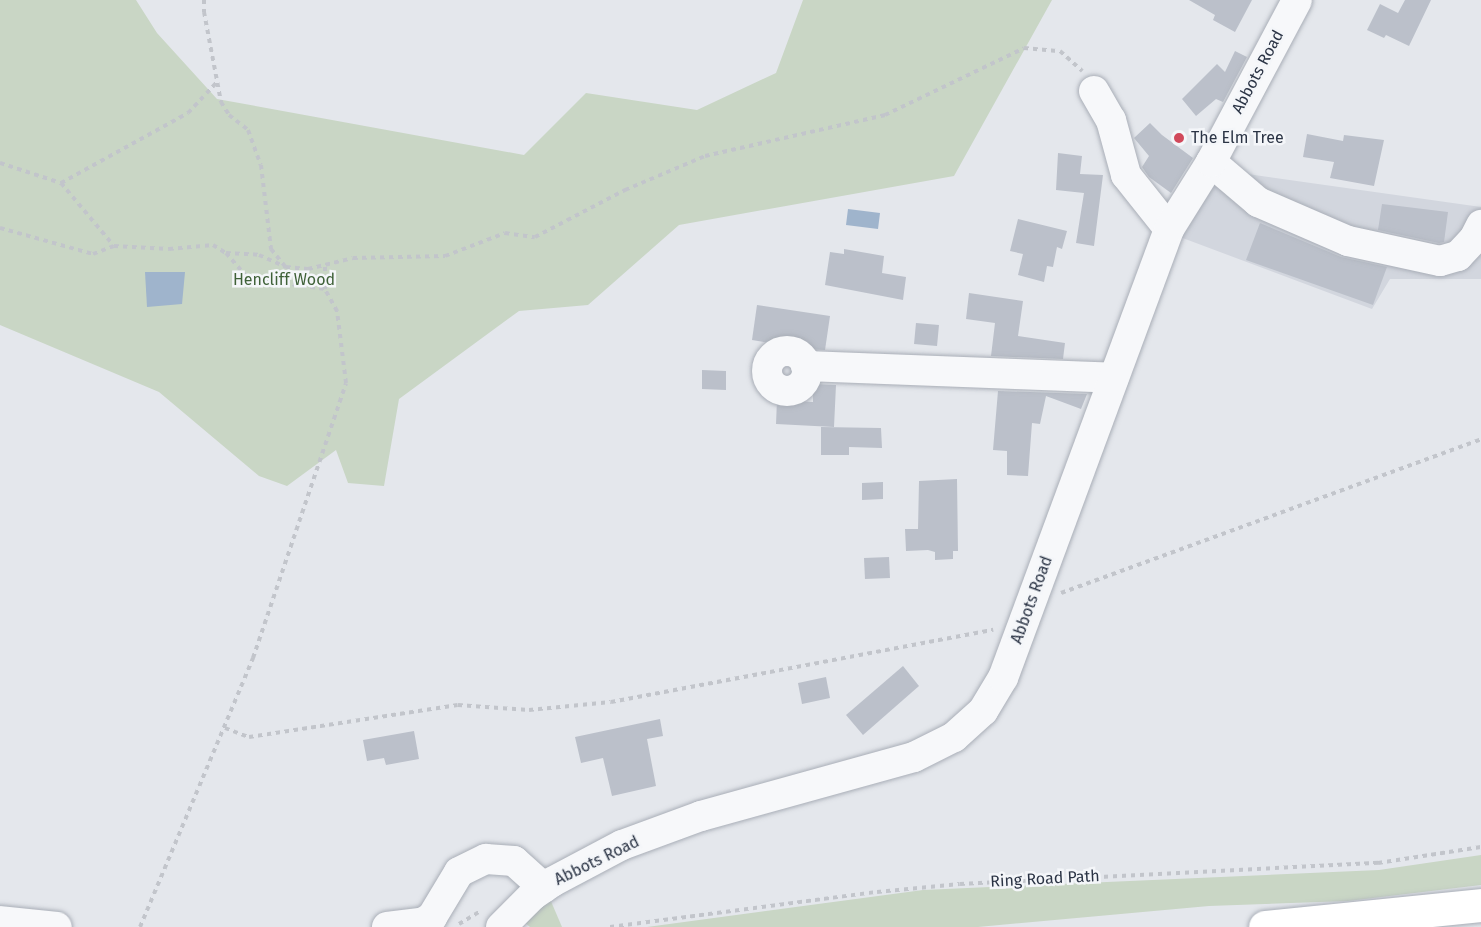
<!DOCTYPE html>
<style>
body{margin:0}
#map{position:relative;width:1481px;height:927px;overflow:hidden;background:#e4e7ec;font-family:"Fira Sans",sans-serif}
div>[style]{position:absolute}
.built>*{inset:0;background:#d2d6de}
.green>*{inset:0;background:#c9d6c5}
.water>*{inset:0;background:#9fb4cc}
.building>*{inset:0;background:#bbc0ca}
.path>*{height:4px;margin-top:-2px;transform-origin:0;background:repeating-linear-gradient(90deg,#c2c5cb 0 4.5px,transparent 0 9px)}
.roads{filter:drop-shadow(0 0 2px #a9aeb7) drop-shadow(0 0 2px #a9aeb7)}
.minor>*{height:30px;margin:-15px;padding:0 15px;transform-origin:15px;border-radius:15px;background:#f7f8fa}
.minor>.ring{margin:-15px;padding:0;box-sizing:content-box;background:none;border:30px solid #f7f8fa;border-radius:50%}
.highway>*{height:33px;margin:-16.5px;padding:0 16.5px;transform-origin:16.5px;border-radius:16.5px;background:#fff}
.dots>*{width:16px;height:16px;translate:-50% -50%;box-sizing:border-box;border:3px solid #f4f6f9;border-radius:50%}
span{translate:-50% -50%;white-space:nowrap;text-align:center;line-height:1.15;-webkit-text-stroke:5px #f4f6f9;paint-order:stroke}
.street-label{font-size:16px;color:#2b3445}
.poi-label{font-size:16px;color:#2b3445}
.left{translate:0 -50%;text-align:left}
.park-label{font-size:16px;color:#3f6138}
</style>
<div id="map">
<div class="built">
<i style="clip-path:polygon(1233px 172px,1481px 207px,1481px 279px,1390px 279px,1372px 309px,1180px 237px,1206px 190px,1227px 183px)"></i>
</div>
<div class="green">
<i style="clip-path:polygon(0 0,136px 0,157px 33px,217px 99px,524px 155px,586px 93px,697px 110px,776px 73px,803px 0,1052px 0,954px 176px,679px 225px,588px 305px,519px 311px,399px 399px,384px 486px,348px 483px,336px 450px,287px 486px,259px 476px,159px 392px,0 325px)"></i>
<i style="clip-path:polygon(1481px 855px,1481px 885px,1348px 901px,1209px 906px,978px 927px,647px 927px,923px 890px,1379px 870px)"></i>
<i style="clip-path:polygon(550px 899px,562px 927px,530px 927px,524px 922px)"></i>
</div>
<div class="water">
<i style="clip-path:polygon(848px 209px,880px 213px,878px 229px,846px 225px)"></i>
<i style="clip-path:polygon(145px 272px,185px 272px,182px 304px,147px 307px)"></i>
</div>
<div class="building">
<i style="clip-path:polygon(1189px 0,1252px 0,1235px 32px,1213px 20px,1215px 15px)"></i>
<i style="clip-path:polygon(1405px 0,1431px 0,1409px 46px,1386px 35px,1384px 38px,1367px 30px,1380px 4px,1398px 13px)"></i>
<i style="clip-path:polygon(1235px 51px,1247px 57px,1223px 102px,1216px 99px,1196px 116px,1182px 99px,1217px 64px,1225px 72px)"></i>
<i style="clip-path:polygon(1150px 123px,1162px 135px,1193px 158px,1171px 193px,1149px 177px,1142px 167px,1149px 156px,1134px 138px)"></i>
<i style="clip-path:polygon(1307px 134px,1343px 141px,1344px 135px,1384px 140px,1374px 186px,1330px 178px,1334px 162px,1303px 157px)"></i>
<i style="clip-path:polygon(1058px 153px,1082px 156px,1080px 174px,1103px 175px,1094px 246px,1076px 243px,1084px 193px,1056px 190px)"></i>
<i style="clip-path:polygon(1382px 204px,1448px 212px,1444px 242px,1439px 243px,1378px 230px)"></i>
<i style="clip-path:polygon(1018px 219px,1067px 231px,1062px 249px,1057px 247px,1053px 267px,1047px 266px,1044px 282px,1018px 275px,1023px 254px,1010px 251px)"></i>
<i style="clip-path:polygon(1260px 223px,1341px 257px,1387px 267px,1373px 305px,1246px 260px)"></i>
<i style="clip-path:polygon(844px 249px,884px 256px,882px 273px,906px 277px,903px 300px,825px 285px,830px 252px,844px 254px)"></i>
<i style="clip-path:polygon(969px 293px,1023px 301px,1018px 336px,1065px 343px,1063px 359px,991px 356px,995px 323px,966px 319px)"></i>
<i style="clip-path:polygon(757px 305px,830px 316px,825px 350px,804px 349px,752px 340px)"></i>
<i style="clip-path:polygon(916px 323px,939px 325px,937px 346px,914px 344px)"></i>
<i style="clip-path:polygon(702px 370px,726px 371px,726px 390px,702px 389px)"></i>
<i style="clip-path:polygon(813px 384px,836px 385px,834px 427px,776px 424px,777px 400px,813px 402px)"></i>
<i style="clip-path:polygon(998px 391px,1087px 394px,1081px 409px,1046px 396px,1040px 424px,1032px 423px,1028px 476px,1007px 475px,1007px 451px,993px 450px)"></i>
<i style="clip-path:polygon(821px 427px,881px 428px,882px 448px,849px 447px,849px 455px,821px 455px)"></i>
<i style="clip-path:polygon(957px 479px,958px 551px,953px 551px,953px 559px,935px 560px,935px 552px,928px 550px,906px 551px,905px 529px,918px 529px,919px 481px)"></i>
<i style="clip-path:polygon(883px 482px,883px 499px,862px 500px,862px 483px)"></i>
<i style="clip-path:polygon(889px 557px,890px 578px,865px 579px,864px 558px)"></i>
<i style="clip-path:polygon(903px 666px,919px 686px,863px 735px,846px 715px)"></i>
<i style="clip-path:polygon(826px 677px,830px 698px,802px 704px,798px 683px)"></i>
<i style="clip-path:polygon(660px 719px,663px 736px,647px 739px,656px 786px,612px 796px,603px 758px,581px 763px,575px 737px)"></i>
<i style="clip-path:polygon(414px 731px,419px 759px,386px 765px,384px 758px,367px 761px,363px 740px)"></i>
</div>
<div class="path">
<i style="left:204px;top:0;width:12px;rotate:90deg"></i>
<i style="left:204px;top:12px;width:92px;rotate:79.3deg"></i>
<i style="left:221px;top:102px;width:15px;rotate:58deg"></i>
<i style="left:229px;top:115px;width:24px;rotate:38deg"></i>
<i style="left:248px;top:130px;width:37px;rotate:70deg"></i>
<i style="left:261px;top:165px;width:85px;rotate:83.2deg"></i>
<i style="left:271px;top:249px;width:22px;rotate:51deg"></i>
<i style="left:0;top:163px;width:64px;rotate:18.2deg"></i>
<i style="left:61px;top:183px;width:82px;rotate:49.9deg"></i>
<i style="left:61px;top:183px;width:145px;rotate:-28.9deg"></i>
<i style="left:188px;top:113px;width:44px;rotate:-46.8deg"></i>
<i style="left:0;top:228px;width:97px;rotate:15.6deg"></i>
<i style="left:93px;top:254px;width:22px;rotate:-21deg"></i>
<i style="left:114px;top:246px;width:55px;rotate:3.1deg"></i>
<i style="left:169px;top:249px;width:44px;rotate:-5.2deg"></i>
<i style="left:213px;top:245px;width:15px;rotate:32deg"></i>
<i style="left:226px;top:253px;width:33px;rotate:3deg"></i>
<i style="left:259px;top:255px;width:30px;rotate:24deg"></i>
<i style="left:286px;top:267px;width:22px;rotate:5deg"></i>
<i style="left:308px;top:269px;width:46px;rotate:-13.7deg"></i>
<i style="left:353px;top:258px;width:92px;rotate:-1.2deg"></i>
<i style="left:445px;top:256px;width:64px;rotate:-21deg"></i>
<i style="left:505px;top:233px;width:30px;rotate:8deg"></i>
<i style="left:535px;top:237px;width:102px;rotate:-27.6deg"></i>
<i style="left:625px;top:190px;width:87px;rotate:-23deg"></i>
<i style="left:705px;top:156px;width:185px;rotate:-12.8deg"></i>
<i style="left:885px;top:115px;width:154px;rotate:-25.7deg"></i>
<i style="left:1024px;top:48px;width:36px;rotate:5deg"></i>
<i style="left:1060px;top:51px;width:30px;rotate:42deg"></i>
<i style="left:226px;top:253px;width:33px;rotate:49deg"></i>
<i style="left:248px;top:278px;width:78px;rotate:8.1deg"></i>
<i style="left:1061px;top:593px;width:447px;rotate:-20.1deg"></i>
<i style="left:225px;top:728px;width:26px;rotate:21deg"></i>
<i style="left:249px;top:737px;width:211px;rotate:-8.7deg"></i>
<i style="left:458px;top:705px;width:71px;rotate:4deg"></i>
<i style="left:529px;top:710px;width:82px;rotate:-5.6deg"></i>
<i style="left:611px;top:702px;width:389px;rotate:-10.7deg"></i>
<i style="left:459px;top:924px;width:23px;rotate:-31deg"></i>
<i style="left:140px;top:927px;width:292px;rotate:-67.2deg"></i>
<i style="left:253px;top:658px;width:290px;rotate:-71.3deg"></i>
<i style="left:346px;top:383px;width:73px;rotate:-97.1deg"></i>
<i style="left:337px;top:311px;width:25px;rotate:-119deg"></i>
<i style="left:325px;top:289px;width:25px;rotate:-90deg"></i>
<i style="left:610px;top:927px;width:269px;rotate:-7.5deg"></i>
<i style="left:877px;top:892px;width:83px;rotate:-5.5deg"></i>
<i style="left:960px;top:884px;width:419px;rotate:-2.9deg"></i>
<i style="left:1378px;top:863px;width:104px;rotate:-8.8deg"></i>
</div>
<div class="roads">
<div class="minor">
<i style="left:1094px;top:91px;width:34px;rotate:60deg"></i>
<i style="left:1111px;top:120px;width:57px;rotate:74.7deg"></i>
<i style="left:1126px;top:175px;width:69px;rotate:51.5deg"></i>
<i style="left:1211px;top:162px;width:62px;rotate:40.4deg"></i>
<i style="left:1258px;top:202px;width:98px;rotate:23.4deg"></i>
<i style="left:1348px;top:241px;width:94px;rotate:12.3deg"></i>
<i style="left:1440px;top:261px;width:19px;rotate:-16deg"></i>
<i style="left:1458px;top:256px;width:23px;rotate:-47deg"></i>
<i style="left:1474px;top:239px;width:16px;rotate:-63deg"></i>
<i class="ring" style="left:767px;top:351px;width:10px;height:10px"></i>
<i style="left:806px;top:366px;width:308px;rotate:2.2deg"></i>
<i style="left:0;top:921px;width:57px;rotate:6deg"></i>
<i style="left:387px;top:927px;width:35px;rotate:-7deg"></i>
<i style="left:422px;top:923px;width:12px;rotate:-31deg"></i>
<i style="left:432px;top:917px;width:52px;rotate:-59deg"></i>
<i style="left:459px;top:872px;width:30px;rotate:-26deg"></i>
<i style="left:486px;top:859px;width:28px;rotate:4deg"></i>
<i style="left:514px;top:861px;width:40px;rotate:42deg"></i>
<i style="left:501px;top:927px;width:45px;rotate:-45deg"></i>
<i style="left:533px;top:895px;width:23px;rotate:-34deg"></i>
<i style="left:552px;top:882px;width:79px;rotate:-27.9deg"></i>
<i style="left:622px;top:845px;width:84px;rotate:-20.2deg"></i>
<i style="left:701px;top:816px;width:221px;rotate:-15.5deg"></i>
<i style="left:914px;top:757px;width:45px;rotate:-26.6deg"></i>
<i style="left:954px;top:737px;width:39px;rotate:-42deg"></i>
<i style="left:983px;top:711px;width:39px;rotate:-59deg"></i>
<i style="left:1003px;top:678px;width:479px;rotate:-69.7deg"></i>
<i style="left:1169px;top:229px;width:79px;rotate:-57.9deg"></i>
<i style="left:1211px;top:162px;width:183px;rotate:-62deg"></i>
</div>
<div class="highway">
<i style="left:1265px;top:927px;width:217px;rotate:-5.8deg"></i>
</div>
</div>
<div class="dots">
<i style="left:1179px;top:138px;background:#d1495b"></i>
</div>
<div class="street-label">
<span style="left:1258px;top:72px;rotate:-62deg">Abbots Road</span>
<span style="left:1032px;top:600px;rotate:-70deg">Abbots Road</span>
<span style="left:597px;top:861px;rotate:-26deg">Abbots Road</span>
<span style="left:1045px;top:879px;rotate:-3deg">Ring Road Path</span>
</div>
<div class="poi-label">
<span class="left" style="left:1191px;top:138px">The Elm Tree</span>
</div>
<div class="park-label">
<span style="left:284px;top:280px">Hencliff Wood</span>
</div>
</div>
